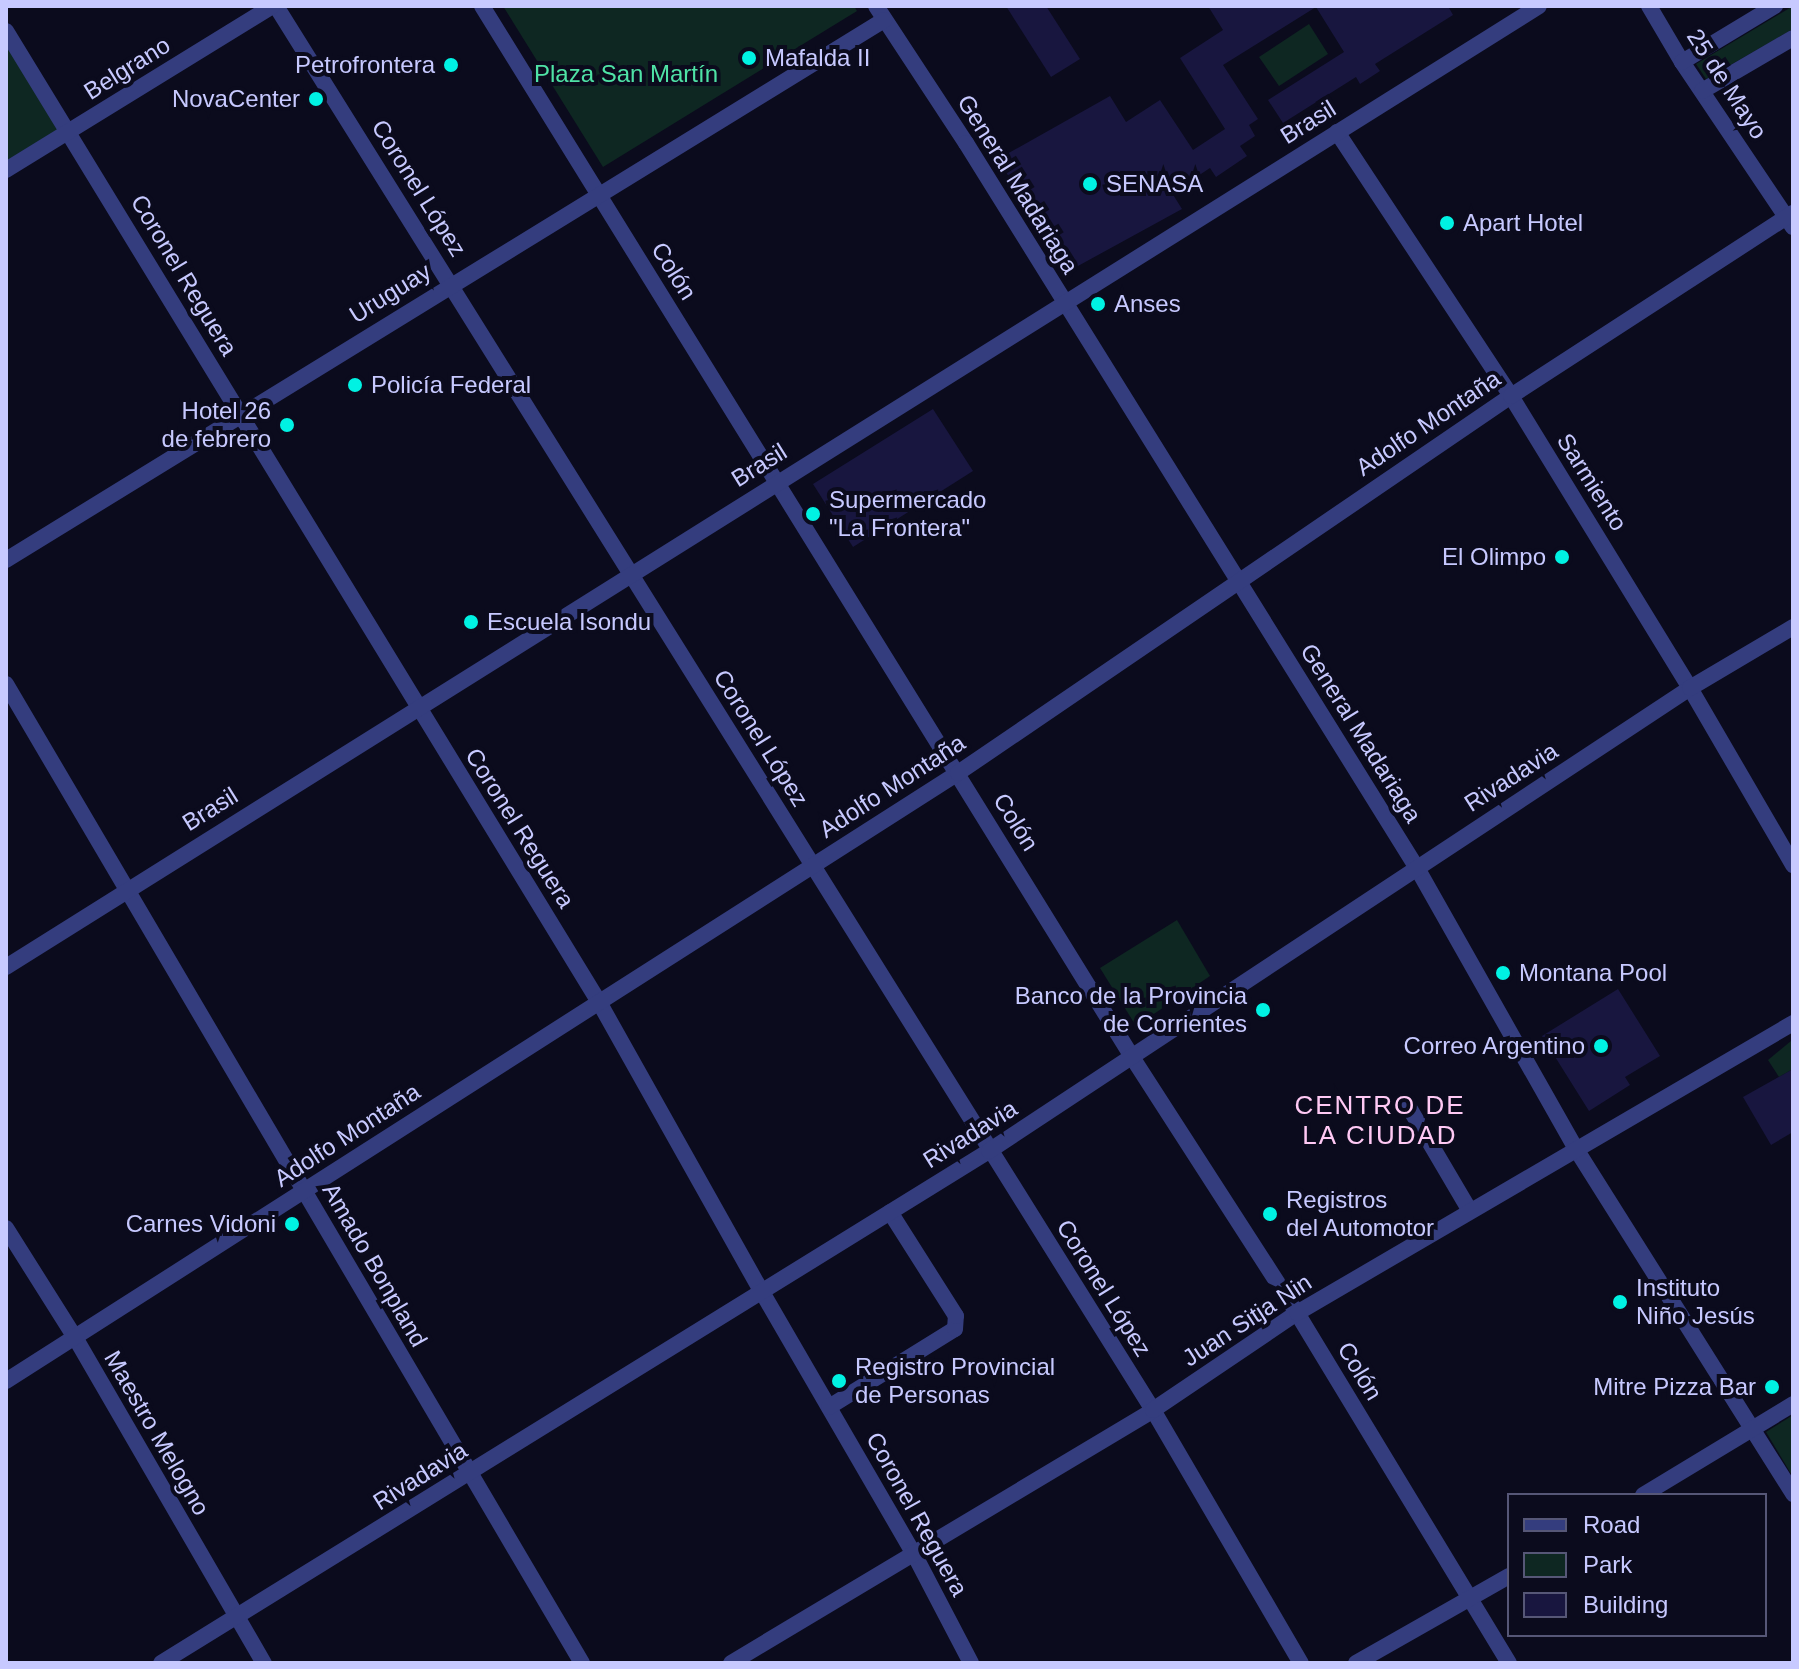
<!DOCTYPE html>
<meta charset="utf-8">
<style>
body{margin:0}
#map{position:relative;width:1799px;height:1669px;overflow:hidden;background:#0b0b1d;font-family:Helvetica,sans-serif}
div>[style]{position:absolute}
.green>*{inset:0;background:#0e2722}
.building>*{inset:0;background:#18163f}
.minor>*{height:16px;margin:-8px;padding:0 8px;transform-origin:8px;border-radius:8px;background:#343d7e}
.dots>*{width:22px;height:22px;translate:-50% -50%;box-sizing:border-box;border:4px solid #0b0b1d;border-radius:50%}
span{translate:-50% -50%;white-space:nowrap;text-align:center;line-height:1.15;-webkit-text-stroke:8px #0b0b1d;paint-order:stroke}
.poi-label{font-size:24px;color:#c7c9ff}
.left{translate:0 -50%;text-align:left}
.right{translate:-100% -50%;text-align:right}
.street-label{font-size:24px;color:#c7c9ff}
.park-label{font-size:24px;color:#4fe2a6}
.neighbourhood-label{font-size:26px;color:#ffc9f4;letter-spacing:2px}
.frame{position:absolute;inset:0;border:8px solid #c7c9ff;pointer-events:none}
.legend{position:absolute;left:1507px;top:1493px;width:260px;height:144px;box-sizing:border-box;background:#0b0b1d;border:2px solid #565777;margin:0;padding:10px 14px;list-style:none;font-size:24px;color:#c7c9ff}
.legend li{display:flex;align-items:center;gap:16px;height:40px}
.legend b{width:40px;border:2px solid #565777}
</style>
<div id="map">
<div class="green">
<i style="clip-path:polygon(503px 6px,854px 6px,857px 11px,603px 167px)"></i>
<i style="clip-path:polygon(1793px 6px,1793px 29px,1706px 79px,1696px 64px)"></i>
<i style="clip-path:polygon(1309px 24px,1328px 54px,1279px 86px,1259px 57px)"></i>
<i style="clip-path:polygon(6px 41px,60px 128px,6px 161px)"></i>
<i style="clip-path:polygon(1177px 920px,1210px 976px,1136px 1026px,1100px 968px)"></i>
<i style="clip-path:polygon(1791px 1041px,1793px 1069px,1779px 1077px,1768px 1060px)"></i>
<i style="clip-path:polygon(1793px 1415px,1793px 1477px,1766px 1432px)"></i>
</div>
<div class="building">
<i style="clip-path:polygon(1006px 6px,1046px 6px,1080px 59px,1051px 77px)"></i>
<i style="clip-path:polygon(1208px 6px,1448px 6px,1453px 15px,1375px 64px,1380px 71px,1360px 84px,1356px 77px,1283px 123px,1268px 100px,1344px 52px,1316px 7px,1223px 65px,1258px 119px,1249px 125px,1255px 136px,1240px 146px,1247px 156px,1216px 177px,1210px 168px,1172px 193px,1182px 209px,1067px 272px,998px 159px,1110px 96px,1126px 122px,1160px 100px,1193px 150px,1225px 129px,1180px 58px,1223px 30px)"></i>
<i style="clip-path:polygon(933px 409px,973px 471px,853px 547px,813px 484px)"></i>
<i style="clip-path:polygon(1618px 989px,1660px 1056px,1625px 1077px,1630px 1085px,1589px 1111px,1542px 1036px)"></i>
<i style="clip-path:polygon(1793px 1069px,1793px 1132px,1771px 1145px,1743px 1097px)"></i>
</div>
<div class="minor">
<i style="left:276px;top:6px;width:1655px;rotate:58.01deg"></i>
<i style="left:1153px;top:1410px;width:293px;rotate:59.7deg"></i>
<i style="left:482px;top:6px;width:1236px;rotate:58.26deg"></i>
<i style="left:1132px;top:1057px;width:305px;rotate:57.2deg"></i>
<i style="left:1297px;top:1313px;width:409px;rotate:58.8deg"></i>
<i style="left:876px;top:6px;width:164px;rotate:56.7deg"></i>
<i style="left:966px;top:143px;width:854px;rotate:58.12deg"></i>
<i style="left:1417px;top:868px;width:323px;rotate:60.5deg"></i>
<i style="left:1576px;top:1149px;width:408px;rotate:57.8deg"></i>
<i style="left:1649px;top:6px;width:65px;rotate:59.5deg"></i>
<i style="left:1682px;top:62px;width:199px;rotate:56.1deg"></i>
<i style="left:6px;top:31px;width:1138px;rotate:58.59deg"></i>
<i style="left:599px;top:1002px;width:333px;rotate:60.7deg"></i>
<i style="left:762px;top:1292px;width:301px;rotate:59.9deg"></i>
<i style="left:913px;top:1552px;width:125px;rotate:62.4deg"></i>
<i style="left:1682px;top:62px;width:109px;rotate:-31.1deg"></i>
<i style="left:1702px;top:91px;width:105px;rotate:-30.2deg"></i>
<i style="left:1337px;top:132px;width:316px;rotate:56.6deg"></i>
<i style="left:1511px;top:396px;width:342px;rotate:58.5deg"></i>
<i style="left:1690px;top:688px;width:205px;rotate:59.8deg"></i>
<i style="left:6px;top:170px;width:313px;rotate:-31.6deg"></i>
<i style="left:6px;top:560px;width:1031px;rotate:-31.59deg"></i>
<i style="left:6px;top:684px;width:1136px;rotate:59.53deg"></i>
<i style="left:6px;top:967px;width:1809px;rotate:-32.08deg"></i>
<i style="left:1407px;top:1104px;width:124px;rotate:59.5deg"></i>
<i style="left:6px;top:1228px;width:131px;rotate:57.8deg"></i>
<i style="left:76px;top:1339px;width:375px;rotate:59.9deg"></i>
<i style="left:6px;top:1381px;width:1130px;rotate:-32.56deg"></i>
<i style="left:958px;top:773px;width:669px;rotate:-34.28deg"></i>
<i style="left:1511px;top:396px;width:336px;rotate:-33deg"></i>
<i style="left:829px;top:1407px;width:148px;rotate:-31.8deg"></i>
<i style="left:955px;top:1329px;width:13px;rotate:-86deg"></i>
<i style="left:956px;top:1316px;width:123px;rotate:-122.4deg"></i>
<i style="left:1643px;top:1495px;width:175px;rotate:-31.2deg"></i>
<i style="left:161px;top:1663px;width:974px;rotate:-31.73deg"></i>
<i style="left:989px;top:1151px;width:840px;rotate:-33.44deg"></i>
<i style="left:1690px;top:688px;width:120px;rotate:-30.6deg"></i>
<i style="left:731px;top:1663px;width:492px;rotate:-30.9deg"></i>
<i style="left:1153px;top:1410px;width:174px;rotate:-34deg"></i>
<i style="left:1297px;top:1313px;width:575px;rotate:-30.31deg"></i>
<i style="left:1356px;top:1663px;width:176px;rotate:-29.6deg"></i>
</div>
<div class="dots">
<i style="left:749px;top:58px;background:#00f2e3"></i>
<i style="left:451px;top:65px;background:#00f2e3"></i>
<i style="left:316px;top:99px;background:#00f2e3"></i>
<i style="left:1090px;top:184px;background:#00f2e3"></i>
<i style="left:1447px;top:223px;background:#00f2e3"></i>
<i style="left:1098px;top:304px;background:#00f2e3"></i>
<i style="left:355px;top:385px;background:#00f2e3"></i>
<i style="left:287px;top:425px;background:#00f2e3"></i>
<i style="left:813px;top:514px;background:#00f2e3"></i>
<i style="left:1562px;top:557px;background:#00f2e3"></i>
<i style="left:471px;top:622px;background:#00f2e3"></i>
<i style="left:1503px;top:973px;background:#00f2e3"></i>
<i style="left:1263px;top:1010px;background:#00f2e3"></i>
<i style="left:1601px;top:1046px;background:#00f2e3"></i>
<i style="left:1270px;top:1214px;background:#00f2e3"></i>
<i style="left:292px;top:1224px;background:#00f2e3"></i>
<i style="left:1620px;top:1302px;background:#00f2e3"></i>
<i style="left:839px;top:1381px;background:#00f2e3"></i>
<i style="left:1772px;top:1387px;background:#00f2e3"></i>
</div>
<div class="poi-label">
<span class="left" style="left:765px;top:58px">Mafalda II</span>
<span class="right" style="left:435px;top:65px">Petrofrontera</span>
<span class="right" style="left:300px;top:99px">NovaCenter</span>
<span class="left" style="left:1106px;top:184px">SENASA</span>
<span class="left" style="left:1463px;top:223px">Apart Hotel</span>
<span class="left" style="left:1114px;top:304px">Anses</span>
<span class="left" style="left:371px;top:385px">Policía Federal</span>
<span class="right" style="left:271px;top:425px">Hotel 26<br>de febrero</span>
<span class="left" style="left:829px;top:514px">Supermercado<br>"La Frontera"</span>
<span class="right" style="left:1546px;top:557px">El Olimpo</span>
<span class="left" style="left:487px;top:622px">Escuela Isondu</span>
<span class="left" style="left:1519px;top:973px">Montana Pool</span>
<span class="right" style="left:1247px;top:1010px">Banco de la Provincia<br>de Corrientes</span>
<span class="right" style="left:1585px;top:1046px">Correo Argentino</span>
<span class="left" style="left:1286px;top:1214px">Registros<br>del Automotor</span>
<span class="right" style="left:276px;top:1224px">Carnes Vidoni</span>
<span class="left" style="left:1636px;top:1302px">Instituto<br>Niño Jesús</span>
<span class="left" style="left:855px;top:1381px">Registro Provincial<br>de Personas</span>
<span class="right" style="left:1756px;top:1387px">Mitre Pizza Bar</span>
</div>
<div class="street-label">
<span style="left:127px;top:68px;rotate:-32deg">Belgrano</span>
<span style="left:1727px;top:84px;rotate:57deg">25 de Mayo</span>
<span style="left:1308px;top:122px;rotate:-32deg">Brasil</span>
<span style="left:1018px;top:184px;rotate:58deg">General Madariaga</span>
<span style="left:419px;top:188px;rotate:58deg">Coronel López</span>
<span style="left:674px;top:271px;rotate:58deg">Colón</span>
<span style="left:184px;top:275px;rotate:59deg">Coronel Reguera</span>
<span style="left:390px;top:293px;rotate:-32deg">Uruguay</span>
<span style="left:1428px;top:423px;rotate:-34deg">Adolfo Montaña</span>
<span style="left:759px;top:465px;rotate:-32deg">Brasil</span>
<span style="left:1592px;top:482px;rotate:58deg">Sarmiento</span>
<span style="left:1361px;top:733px;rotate:58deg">General Madariaga</span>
<span style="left:761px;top:738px;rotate:58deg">Coronel López</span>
<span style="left:1511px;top:777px;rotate:-33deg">Rivadavia</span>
<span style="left:892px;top:786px;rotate:-33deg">Adolfo Montaña</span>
<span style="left:210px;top:809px;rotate:-32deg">Brasil</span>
<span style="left:1016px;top:822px;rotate:58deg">Colón</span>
<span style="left:520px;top:828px;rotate:58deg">Coronel Reguera</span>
<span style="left:970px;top:1134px;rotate:-32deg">Rivadavia</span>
<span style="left:347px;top:1135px;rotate:-33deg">Adolfo Montaña</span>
<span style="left:375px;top:1265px;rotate:60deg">Amado Bonpland</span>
<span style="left:1104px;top:1288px;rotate:58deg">Coronel López</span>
<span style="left:1247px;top:1320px;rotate:-33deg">Juan Sitja Nin</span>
<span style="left:1360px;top:1371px;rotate:59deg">Colón</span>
<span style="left:157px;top:1433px;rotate:60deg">Maestro Melogno</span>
<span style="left:420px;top:1476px;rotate:-32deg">Rivadavia</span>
<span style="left:917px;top:1514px;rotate:61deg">Coronel Reguera</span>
</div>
<div class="park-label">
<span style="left:626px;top:74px">Plaza San Martín</span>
</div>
<div class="neighbourhood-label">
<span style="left:1380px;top:1121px">CENTRO DE<br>LA CIUDAD</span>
</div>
<div class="frame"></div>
<ul class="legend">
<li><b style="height:10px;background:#343d7e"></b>Road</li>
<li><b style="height:22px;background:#0e2722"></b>Park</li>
<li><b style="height:22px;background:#18163f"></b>Building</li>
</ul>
</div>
